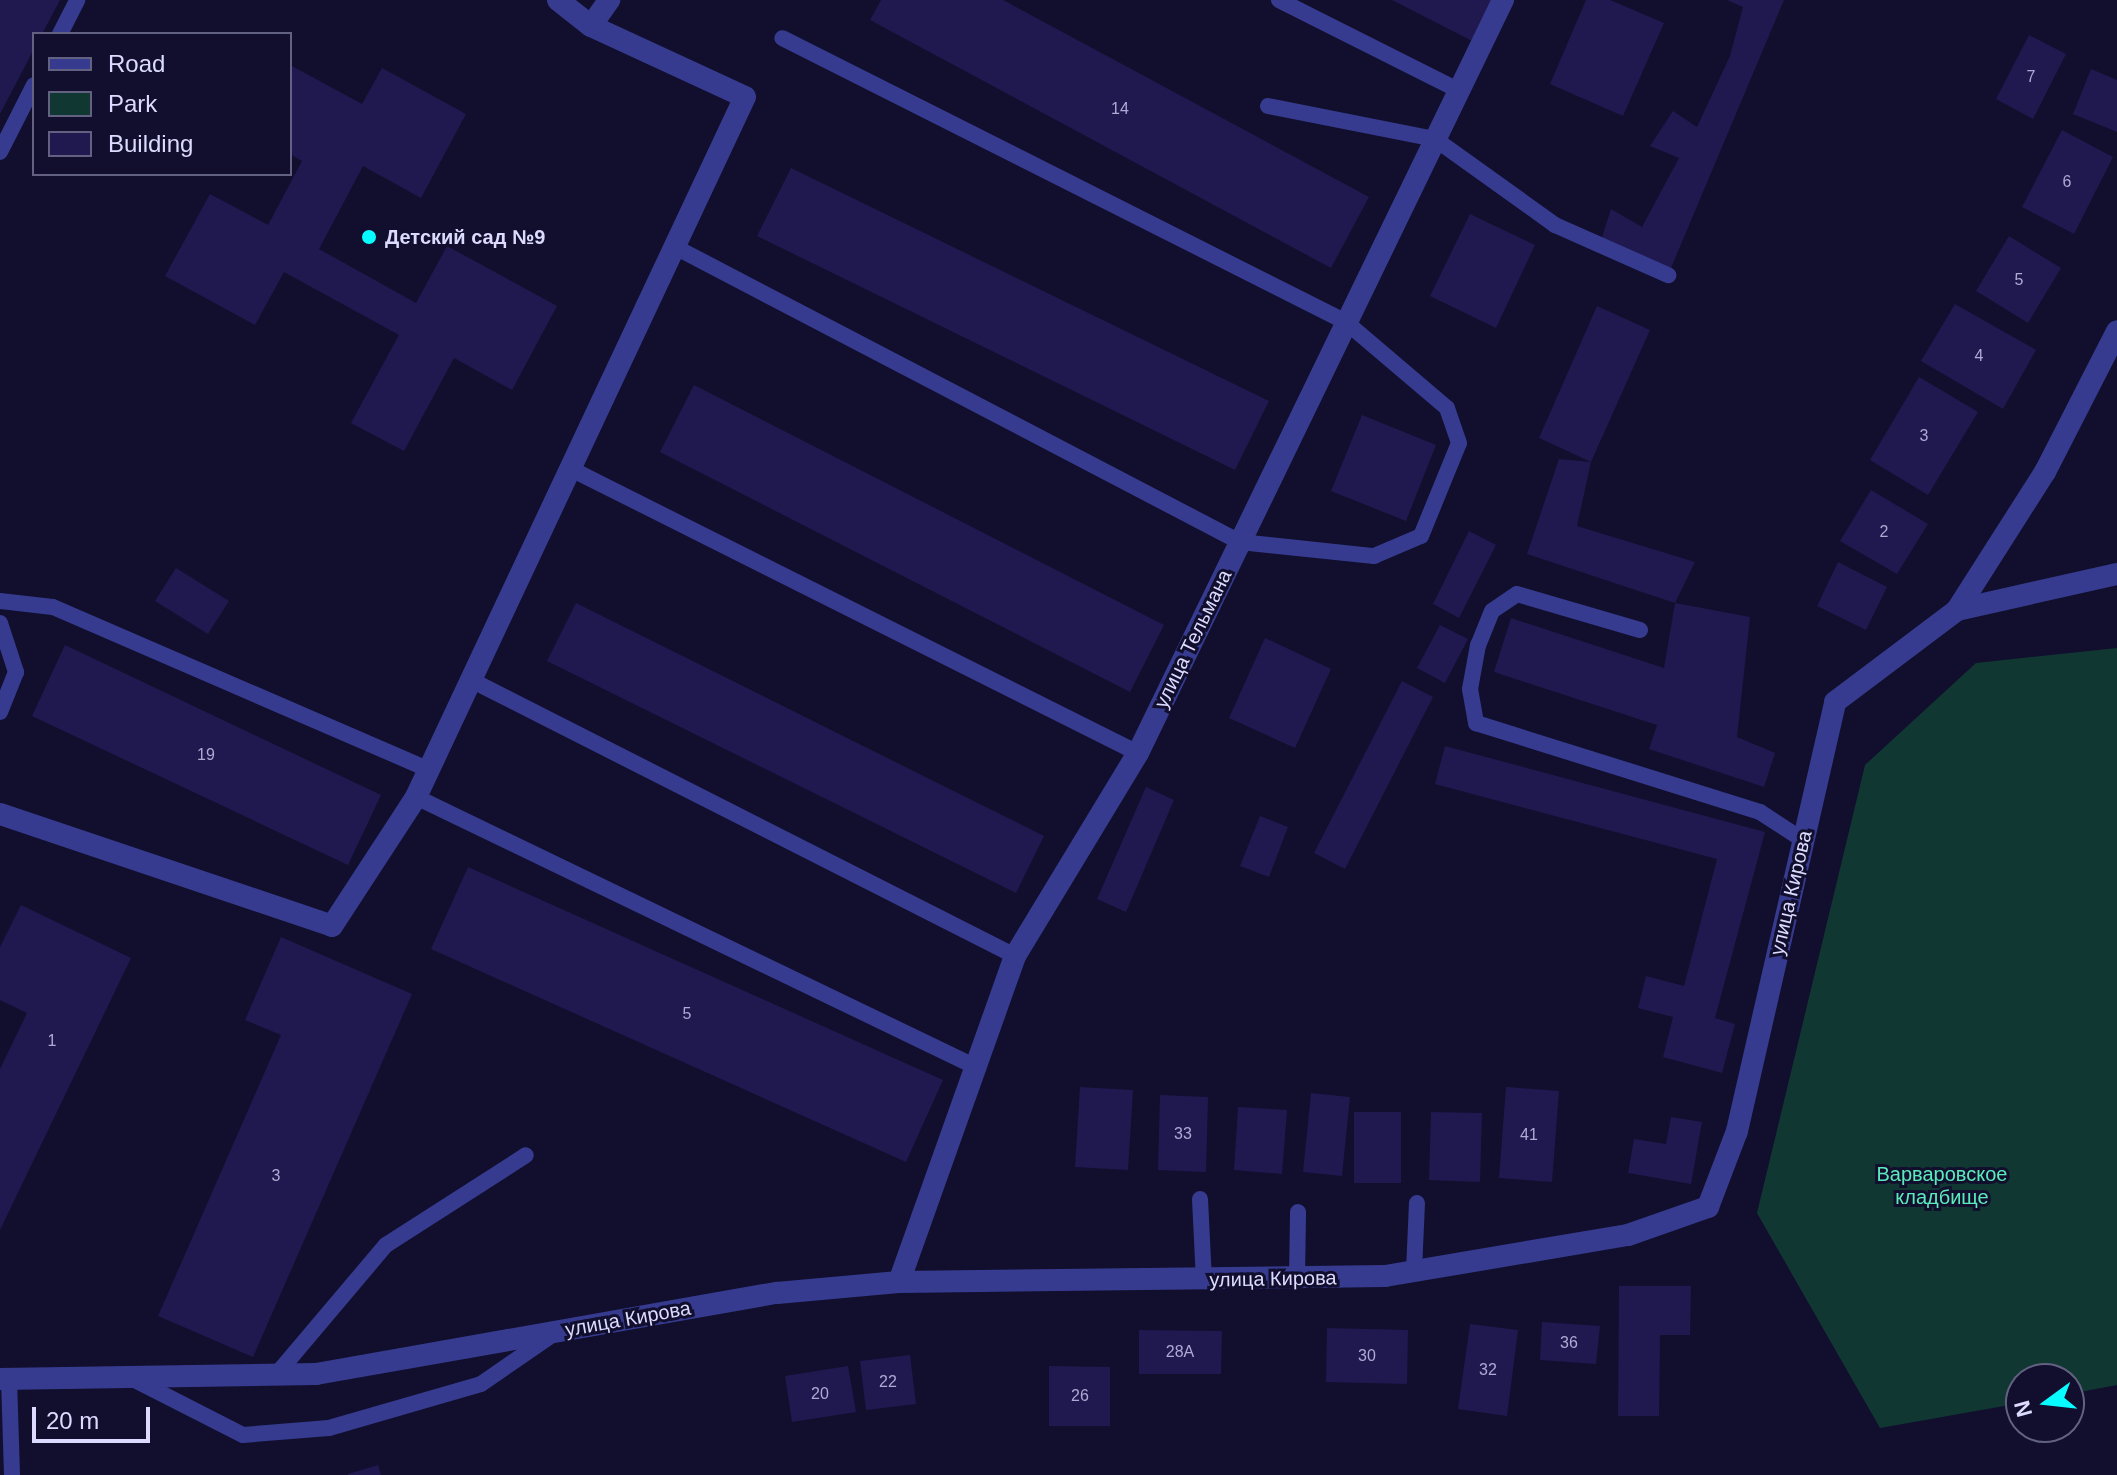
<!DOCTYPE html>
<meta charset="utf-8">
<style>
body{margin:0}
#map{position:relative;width:2117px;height:1475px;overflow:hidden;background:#110f2d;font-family:Helvetica,sans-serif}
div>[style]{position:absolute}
.green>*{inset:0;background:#113733}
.building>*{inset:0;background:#1f1950}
.service>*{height:16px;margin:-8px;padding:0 8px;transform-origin:8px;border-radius:8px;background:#363b90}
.minor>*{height:22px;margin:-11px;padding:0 11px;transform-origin:11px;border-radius:11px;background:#363b90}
.dots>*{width:22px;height:22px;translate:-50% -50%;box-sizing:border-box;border:4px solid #110f2d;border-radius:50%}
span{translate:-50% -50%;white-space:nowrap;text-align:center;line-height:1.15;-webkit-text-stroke:6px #110f2d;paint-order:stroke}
.number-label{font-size:16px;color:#adaad3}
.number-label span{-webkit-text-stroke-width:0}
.poi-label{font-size:20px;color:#dcdbff;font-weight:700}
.left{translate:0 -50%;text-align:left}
.street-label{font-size:20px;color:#dcdbff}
.park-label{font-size:20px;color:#5bebba}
.legend{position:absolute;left:32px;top:32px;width:260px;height:144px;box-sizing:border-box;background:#110f2d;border:2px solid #626181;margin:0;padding:10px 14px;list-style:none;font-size:24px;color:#dcdbff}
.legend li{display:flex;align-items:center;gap:16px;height:40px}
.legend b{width:40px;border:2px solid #626181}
.north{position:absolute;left:2005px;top:1363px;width:80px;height:80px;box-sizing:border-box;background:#110f2d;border:2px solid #626181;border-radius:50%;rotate:255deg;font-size:22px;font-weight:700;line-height:32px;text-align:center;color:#dcdbff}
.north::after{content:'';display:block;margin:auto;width:28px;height:36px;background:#07fcff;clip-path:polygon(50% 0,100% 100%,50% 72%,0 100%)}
.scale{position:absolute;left:32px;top:1407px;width:118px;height:36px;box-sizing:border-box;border:4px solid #dcdbff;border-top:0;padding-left:10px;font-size:24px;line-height:28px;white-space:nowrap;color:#dcdbff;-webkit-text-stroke:6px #110f2d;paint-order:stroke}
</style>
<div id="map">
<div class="green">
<i style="clip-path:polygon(2117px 648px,2117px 1385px,2069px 1394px,2069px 1379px,2021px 1379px,2021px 1403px,1880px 1428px,1757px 1213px,1865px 765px,1976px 663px)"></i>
</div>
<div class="building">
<i style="clip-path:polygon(0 0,60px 0,42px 34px,34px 34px,34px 49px,0 114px)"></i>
<i style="clip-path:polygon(881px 0,1003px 0,1369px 197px,1331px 268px,870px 20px)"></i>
<i style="clip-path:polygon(1392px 0,1503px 0,1480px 45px)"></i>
<i style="clip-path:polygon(1586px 0,1610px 0,1664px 23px,1623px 116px,1550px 84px)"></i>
<i style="clip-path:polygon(1727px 0,1784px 0,1668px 275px,1598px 250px,1611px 209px,1642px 227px,1679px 158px,1650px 146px,1673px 111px,1697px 127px,1730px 56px,1743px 7px)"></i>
<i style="clip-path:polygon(2029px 35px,2066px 54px,2033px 119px,1996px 99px)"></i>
<i style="clip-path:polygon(290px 65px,362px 104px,382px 68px,466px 114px,421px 198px,363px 166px,319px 249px,416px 303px,447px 246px,557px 306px,512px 390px,454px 358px,404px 451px,351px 423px,399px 335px,284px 272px,255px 325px,165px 276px,210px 194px,268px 225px,302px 161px,290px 154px)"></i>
<i style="clip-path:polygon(2091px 69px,2117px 80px,2117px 132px,2073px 114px)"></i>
<i style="clip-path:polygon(2062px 130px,2113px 157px,2074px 234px,2022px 207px)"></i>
<i style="clip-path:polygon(791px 168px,1269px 401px,1235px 470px,757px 236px)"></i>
<i style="clip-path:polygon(1470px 214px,1535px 245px,1496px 328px,1430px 296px)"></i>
<i style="clip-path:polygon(2009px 236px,2061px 268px,2028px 323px,1976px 291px)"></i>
<i style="clip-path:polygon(1955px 304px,2036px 350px,2003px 409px,1921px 361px)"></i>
<i style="clip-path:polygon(1597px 306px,1650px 330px,1591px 462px,1539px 438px)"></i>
<i style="clip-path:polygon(1919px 377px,1978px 412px,1928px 495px,1870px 460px)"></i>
<i style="clip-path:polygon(694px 385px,1164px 625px,1130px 692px,660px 452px)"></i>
<i style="clip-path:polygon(1362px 415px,1436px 445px,1406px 521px,1331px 491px)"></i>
<i style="clip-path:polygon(1559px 459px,1591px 462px,1577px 526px,1695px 562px,1675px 603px,1527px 554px)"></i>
<i style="clip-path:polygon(1871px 490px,1928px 524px,1897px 574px,1840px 541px)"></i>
<i style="clip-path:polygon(1469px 531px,1496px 545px,1459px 618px,1433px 604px)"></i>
<i style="clip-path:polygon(1838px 562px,1887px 587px,1866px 630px,1817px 606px)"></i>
<i style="clip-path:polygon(176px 568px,229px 601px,208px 634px,155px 601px)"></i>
<i style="clip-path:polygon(576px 603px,1044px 836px,1016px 893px,547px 661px)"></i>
<i style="clip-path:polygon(1675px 603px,1750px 617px,1737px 737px,1775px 753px,1764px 787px,1649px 749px,1657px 725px,1494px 672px,1511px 618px,1664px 668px)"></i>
<i style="clip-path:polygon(1440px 625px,1468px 639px,1445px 683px,1417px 668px)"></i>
<i style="clip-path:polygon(1265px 638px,1331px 669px,1295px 748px,1229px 718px)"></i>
<i style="clip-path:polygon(65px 645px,381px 795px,348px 865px,32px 716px)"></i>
<i style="clip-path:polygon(1402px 681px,1433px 697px,1345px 869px,1314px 853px)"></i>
<i style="clip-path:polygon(1445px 746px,1765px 832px,1715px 1018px,1735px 1024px,1722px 1073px,1663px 1057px,1673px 1017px,1638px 1008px,1646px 976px,1684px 986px,1717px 859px,1435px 784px)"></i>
<i style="clip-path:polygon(1146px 787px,1174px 800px,1126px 912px,1097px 899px)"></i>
<i style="clip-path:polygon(1260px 816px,1288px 827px,1269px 877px,1240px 866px)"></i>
<i style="clip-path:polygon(468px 867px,943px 1080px,906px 1162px,431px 949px)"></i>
<i style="clip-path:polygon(21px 905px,131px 958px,0 1230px,0 1069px,27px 1013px,0 1000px,0 947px)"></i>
<i style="clip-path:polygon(281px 937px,412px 994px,253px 1357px,158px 1316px,281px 1035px,245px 1020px)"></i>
<i style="clip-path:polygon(1080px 1087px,1133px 1090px,1128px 1170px,1075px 1167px)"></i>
<i style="clip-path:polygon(1506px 1087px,1559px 1091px,1552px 1182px,1499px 1178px)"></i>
<i style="clip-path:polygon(1311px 1093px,1350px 1097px,1342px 1176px,1303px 1172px)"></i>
<i style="clip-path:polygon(1160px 1095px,1208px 1097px,1206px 1172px,1158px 1170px)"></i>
<i style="clip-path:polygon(1238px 1107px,1287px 1110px,1282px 1174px,1234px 1170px)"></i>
<i style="clip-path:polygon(1354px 1112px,1401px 1112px,1401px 1183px,1354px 1183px)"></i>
<i style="clip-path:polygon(1431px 1112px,1482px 1113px,1480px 1182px,1429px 1180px)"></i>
<i style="clip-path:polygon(1671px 1117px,1702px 1122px,1691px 1184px,1628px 1173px,1634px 1139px,1666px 1144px)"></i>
<i style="clip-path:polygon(1619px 1286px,1691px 1286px,1690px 1335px,1660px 1335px,1659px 1416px,1618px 1416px)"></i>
<i style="clip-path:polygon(1542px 1322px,1600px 1326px,1596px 1364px,1540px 1360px)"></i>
<i style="clip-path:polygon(1470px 1324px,1518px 1330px,1507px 1416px,1458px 1409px)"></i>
<i style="clip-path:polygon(1327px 1328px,1408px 1330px,1407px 1384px,1326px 1382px)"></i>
<i style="clip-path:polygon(1139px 1330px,1222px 1331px,1221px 1374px,1139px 1374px)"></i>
<i style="clip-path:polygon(910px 1355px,916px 1404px,866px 1410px,860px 1361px)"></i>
<i style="clip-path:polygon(848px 1366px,856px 1412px,792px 1422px,785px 1376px)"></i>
<i style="clip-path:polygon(1049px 1366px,1110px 1367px,1110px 1426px,1049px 1426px)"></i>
<i style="clip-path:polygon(378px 1465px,381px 1475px,348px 1475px,348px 1474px)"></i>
</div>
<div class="service">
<i style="left:1279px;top:0;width:200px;rotate:26.7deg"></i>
<i style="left:60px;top:34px;width:38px;rotate:-63deg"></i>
<i style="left:1268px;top:106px;width:170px;rotate:11.2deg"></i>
<i style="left:1435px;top:139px;width:148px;rotate:35.6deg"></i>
<i style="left:1555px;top:225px;width:124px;rotate:23.9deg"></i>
<i style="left:0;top:152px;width:75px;rotate:-63.1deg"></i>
<i style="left:675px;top:247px;width:637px;rotate:27.57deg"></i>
<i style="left:1240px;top:542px;width:135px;rotate:6deg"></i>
<i style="left:1374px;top:556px;width:51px;rotate:-23.1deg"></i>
<i style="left:1421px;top:536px;width:100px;rotate:-67.8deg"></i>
<i style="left:1459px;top:443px;width:37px;rotate:-109deg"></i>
<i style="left:1447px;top:408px;width:133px;rotate:-139.6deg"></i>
<i style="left:1346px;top:322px;width:631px;rotate:-153.27deg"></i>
<i style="left:571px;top:469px;width:634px;rotate:26.61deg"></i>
<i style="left:0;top:601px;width:53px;rotate:6.5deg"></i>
<i style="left:53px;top:607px;width:410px;rotate:23.4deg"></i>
<i style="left:0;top:623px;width:52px;rotate:71.9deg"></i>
<i style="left:16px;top:672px;width:43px;rotate:111.8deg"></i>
<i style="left:1640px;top:630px;width:128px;rotate:-163.7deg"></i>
<i style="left:1517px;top:594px;width:30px;rotate:146deg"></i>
<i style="left:1492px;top:611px;width:37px;rotate:112deg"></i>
<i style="left:1478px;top:645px;width:45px;rotate:100.3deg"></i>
<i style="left:1470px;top:689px;width:35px;rotate:80deg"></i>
<i style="left:1476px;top:723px;width:298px;rotate:17.4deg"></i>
<i style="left:1760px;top:812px;width:51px;rotate:33.1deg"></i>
<i style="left:471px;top:680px;width:610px;rotate:26.9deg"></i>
<i style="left:416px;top:797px;width:624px;rotate:25.74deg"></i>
<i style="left:1200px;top:1199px;width:81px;rotate:87.2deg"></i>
<i style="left:1414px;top:1271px;width:68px;rotate:-87.5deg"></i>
<i style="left:1297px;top:1278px;width:66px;rotate:-89.1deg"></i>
<i style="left:276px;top:1375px;width:170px;rotate:-49.8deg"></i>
<i style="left:386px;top:1245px;width:166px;rotate:-32.7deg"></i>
<i style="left:9px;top:1379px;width:95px;rotate:88.2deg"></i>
<i style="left:133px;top:1379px;width:123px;rotate:27deg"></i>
<i style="left:243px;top:1435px;width:86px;rotate:-4.7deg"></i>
<i style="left:329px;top:1428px;width:158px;rotate:-16.1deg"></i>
<i style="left:481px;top:1384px;width:86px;rotate:-34.6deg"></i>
</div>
<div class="minor">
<i style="left:591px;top:26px;width:32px;rotate:-55deg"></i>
<i style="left:1957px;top:610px;width:164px;rotate:-57.5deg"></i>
<i style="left:2045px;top:472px;width:158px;rotate:-62.9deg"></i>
<i style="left:0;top:814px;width:350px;rotate:18.6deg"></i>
<i style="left:332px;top:926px;width:154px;rotate:-56.9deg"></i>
<i style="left:416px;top:797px;width:773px;rotate:-64.83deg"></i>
<i style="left:745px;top:97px;width:170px;rotate:-155.2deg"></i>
<i style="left:591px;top:26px;width:42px;rotate:-141.8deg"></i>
<i style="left:899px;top:1282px;width:346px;rotate:-70.4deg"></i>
<i style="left:1015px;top:956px;width:237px;rotate:-58.8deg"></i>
<i style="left:1138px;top:753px;width:837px;rotate:-64.14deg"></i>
<i style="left:0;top:1379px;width:316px;rotate:-0.9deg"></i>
<i style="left:316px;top:1374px;width:468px;rotate:-10deg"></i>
<i style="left:777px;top:1293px;width:122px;rotate:-5.2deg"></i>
<i style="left:899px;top:1282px;width:486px;rotate:-0.7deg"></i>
<i style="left:1385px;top:1276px;width:246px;rotate:-9.6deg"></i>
<i style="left:1628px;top:1235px;width:85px;rotate:-19.3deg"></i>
<i style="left:1708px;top:1207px;width:81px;rotate:-69.1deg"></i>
<i style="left:1737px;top:1131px;width:440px;rotate:-77.1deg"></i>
<i style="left:1835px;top:702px;width:153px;rotate:-37deg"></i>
<i style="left:1957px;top:610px;width:164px;rotate:-12.7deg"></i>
</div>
<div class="dots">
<i style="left:369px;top:237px;background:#07fcff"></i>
</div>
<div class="number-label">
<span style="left:2031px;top:77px">7</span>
<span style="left:1120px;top:109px">14</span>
<span style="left:2067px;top:182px">6</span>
<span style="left:2019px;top:280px">5</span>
<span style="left:1979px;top:356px">4</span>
<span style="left:1924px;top:436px">3</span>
<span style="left:1884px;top:532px">2</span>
<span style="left:206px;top:755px">19</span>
<span style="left:687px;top:1014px">5</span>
<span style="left:52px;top:1041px">1</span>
<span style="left:1183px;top:1134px">33</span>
<span style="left:1529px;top:1135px">41</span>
<span style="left:276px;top:1176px">3</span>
<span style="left:1569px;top:1343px">36</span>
<span style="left:1180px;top:1352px">28А</span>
<span style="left:1367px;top:1356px">30</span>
<span style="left:1488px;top:1370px">32</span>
<span style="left:888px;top:1382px">22</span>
<span style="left:820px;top:1394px">20</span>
<span style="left:1080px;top:1396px">26</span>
</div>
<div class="poi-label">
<span class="left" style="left:385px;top:237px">Детский сад №9</span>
</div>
<div class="street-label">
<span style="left:1193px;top:639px;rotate:-64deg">улица Тельмана</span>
<span style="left:1791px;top:893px;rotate:-77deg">улица Кирова</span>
<span style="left:1273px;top:1279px;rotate:-1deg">улица Кирова</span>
<span style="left:628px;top:1319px;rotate:-10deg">улица Кирова</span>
</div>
<div class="park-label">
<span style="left:1942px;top:1186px">Варваровское<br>кладбище</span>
</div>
<ul class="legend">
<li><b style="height:10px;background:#363b90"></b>Road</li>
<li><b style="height:22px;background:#113733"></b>Park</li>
<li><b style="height:22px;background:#1f1950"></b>Building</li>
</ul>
<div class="north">N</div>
<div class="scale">20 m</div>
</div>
